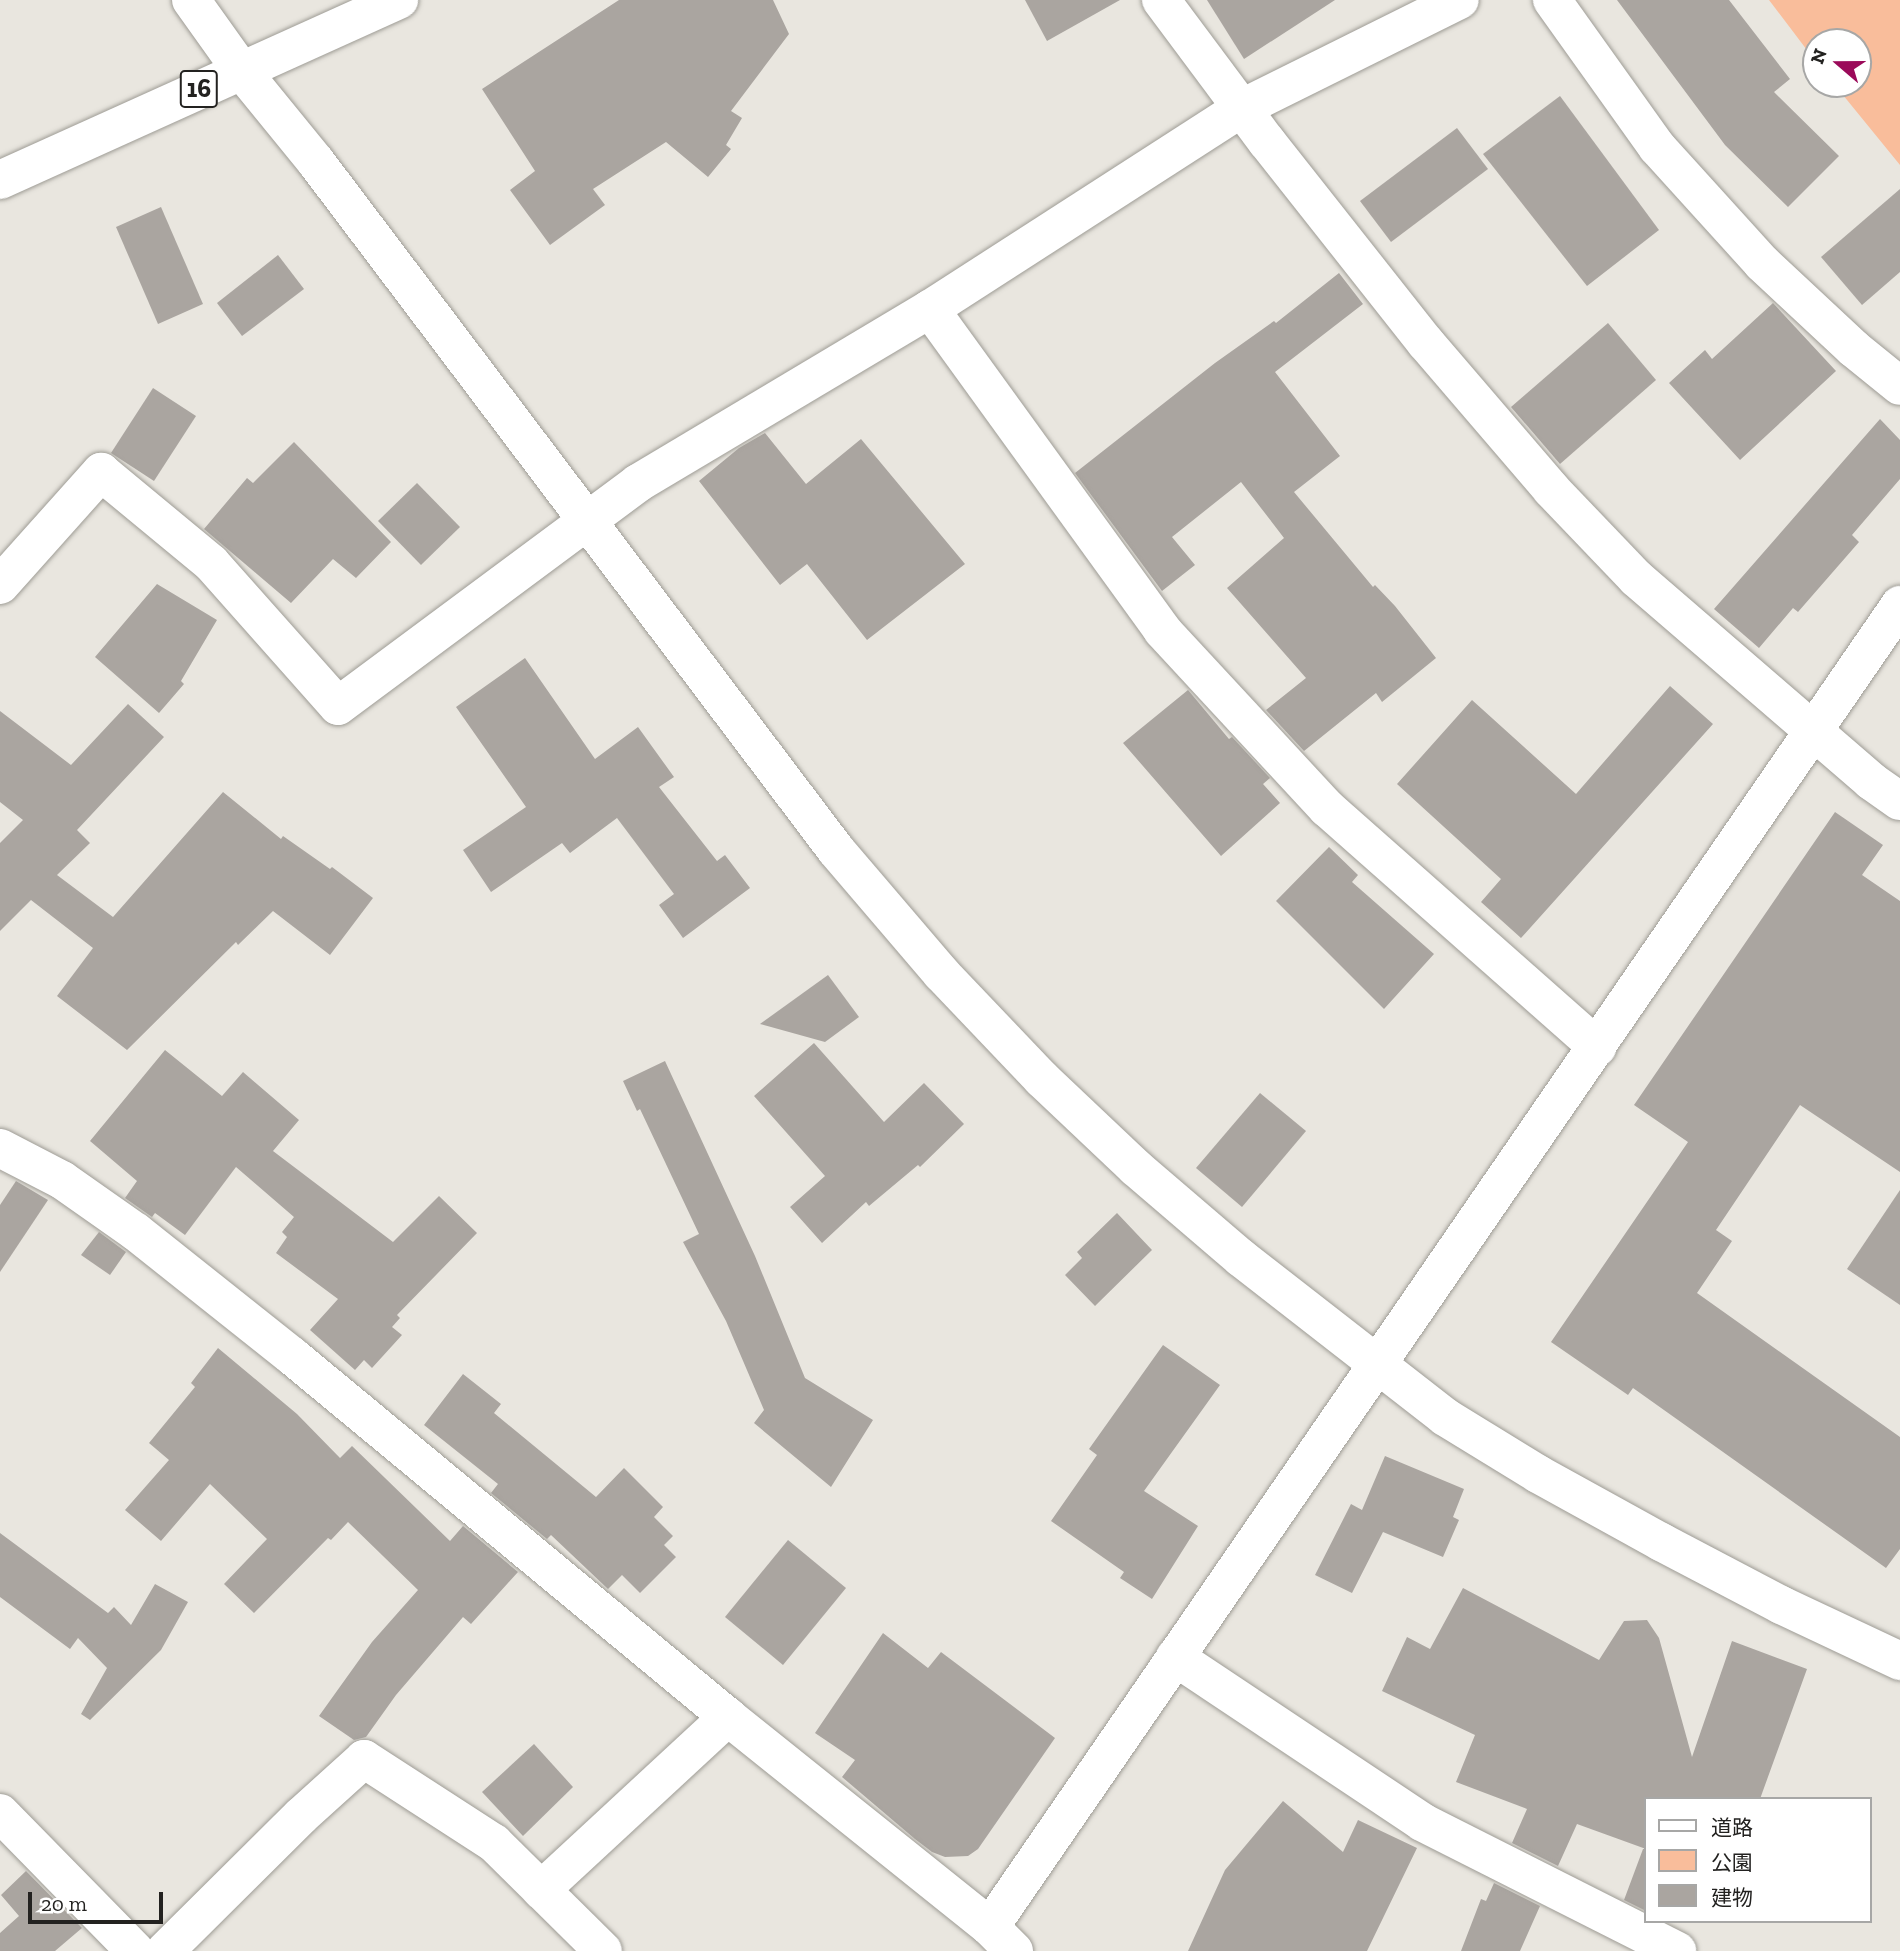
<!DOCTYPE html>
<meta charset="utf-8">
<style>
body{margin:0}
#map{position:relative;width:1900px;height:1951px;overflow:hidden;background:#e9e6df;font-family:"Zilla Slab","Noto Sans JP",serif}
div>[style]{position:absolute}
.green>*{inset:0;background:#f9bd9b}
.building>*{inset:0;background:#aaa5a0}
.roads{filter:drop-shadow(0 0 2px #9e9c95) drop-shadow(0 0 2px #9e9c95)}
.minor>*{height:38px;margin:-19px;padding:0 19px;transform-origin:19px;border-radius:19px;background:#fff}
.tertiary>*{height:38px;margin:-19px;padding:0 19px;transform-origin:19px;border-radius:19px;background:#fff}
.primary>*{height:38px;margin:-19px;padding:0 19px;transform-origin:19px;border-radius:19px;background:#fff}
span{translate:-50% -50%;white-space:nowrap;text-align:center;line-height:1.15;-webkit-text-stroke:7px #fff;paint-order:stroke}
.shield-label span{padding:2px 5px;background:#fff;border:2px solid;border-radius:5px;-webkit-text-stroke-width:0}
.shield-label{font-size:26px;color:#232220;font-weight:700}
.legend{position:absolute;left:1644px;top:1797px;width:228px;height:126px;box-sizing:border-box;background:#fff;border:2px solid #a7a7a6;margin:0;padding:9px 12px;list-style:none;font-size:21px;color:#232220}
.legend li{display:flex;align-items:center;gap:14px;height:35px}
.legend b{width:35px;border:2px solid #a7a7a6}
.north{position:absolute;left:1802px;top:28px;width:70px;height:70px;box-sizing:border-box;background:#fff;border:2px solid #a7a7a6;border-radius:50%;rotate:290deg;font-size:19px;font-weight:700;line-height:28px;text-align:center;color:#232220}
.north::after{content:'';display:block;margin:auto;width:24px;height:32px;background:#9b0a5a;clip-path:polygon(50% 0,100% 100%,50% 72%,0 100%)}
.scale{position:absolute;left:28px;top:1892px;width:135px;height:32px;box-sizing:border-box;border:4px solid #232220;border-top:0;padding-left:9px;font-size:21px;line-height:24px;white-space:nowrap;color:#232220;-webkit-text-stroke:5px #fff;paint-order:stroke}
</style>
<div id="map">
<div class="green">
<i style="clip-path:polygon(1769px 0,1900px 0,1900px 165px,1834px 84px,1858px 84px,1858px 42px,1816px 42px,1816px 62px)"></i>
</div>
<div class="building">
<i style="clip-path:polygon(619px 0,773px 0,789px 34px,731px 111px,742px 118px,726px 145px,731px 149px,708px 177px,666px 142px,593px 189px,605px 205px,550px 245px,510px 190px,535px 171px,482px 89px)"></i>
<i style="clip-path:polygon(1025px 0,1120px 0,1047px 41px)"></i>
<i style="clip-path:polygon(1207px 0,1335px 0,1244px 59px)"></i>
<i style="clip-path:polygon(1617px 0,1729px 0,1790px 79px,1774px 92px,1839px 156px,1788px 207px,1725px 145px)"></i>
<i style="clip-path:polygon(1560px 96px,1659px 230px,1587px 286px,1483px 154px)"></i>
<i style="clip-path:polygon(1457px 128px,1488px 169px,1391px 242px,1360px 201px)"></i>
<i style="clip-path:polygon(1900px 189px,1900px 272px,1862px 305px,1821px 257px)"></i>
<i style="clip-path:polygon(161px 207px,203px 304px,158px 324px,116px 227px)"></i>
<i style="clip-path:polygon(278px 255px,304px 289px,242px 336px,217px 303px)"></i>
<i style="clip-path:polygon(1339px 273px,1363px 304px,1275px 372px,1340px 456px,1294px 492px,1373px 587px,1375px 585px,1395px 606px,1436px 658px,1382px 702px,1376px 693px,1304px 751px,1266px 710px,1306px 678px,1227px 588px,1284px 538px,1241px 482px,1172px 537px,1195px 565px,1162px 591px,1075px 473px,1215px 363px,1274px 321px,1276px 323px)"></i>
<i style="clip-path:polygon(1773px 303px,1836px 371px,1740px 460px,1669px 383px,1705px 350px,1712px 359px)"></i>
<i style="clip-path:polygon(1608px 323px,1656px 380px,1560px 464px,1511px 407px)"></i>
<i style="clip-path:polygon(153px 388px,196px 416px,154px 481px,111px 453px)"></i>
<i style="clip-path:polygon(1880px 419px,1900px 440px,1900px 479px,1852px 535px,1859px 542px,1798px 612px,1793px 608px,1759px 648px,1714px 609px)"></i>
<i style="clip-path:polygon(765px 433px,806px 484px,861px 439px,965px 564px,867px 640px,807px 564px,780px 585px,699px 481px,739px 448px)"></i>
<i style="clip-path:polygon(294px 442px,391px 542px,356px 578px,333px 559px,291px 603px,204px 529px,247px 478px,253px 483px)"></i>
<i style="clip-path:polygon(417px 483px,460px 527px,421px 565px,378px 521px)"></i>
<i style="clip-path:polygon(157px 584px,217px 620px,181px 681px,184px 684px,159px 713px,95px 657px)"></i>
<i style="clip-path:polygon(525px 658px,595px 759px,638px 727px,674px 777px,659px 787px,717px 861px,725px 855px,750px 888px,683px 938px,659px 905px,674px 894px,617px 818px,570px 853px,562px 843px,491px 892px,463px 850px,526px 807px,456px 707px)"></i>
<i style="clip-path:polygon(1670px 686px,1713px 724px,1521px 938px,1481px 902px,1501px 879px,1397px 784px,1472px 700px,1576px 794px)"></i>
<i style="clip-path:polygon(1188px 690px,1229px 739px,1232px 737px,1270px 778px,1263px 784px,1280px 803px,1221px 856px,1123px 743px)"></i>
<i style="clip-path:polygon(128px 704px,164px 737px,77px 830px,90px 843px,57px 875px,113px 917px,223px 792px,281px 839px,283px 836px,330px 869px,332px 867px,373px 898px,330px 955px,273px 911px,238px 945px,236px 942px,127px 1050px,57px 996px,93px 948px,31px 900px,0 931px,0 843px,23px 820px,0 802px,0 711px,71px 765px)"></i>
<i style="clip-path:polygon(1835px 812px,1883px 845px,1862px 875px,1900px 901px,1900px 1172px,1800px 1105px,1716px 1230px,1732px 1241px,1697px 1293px,1900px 1437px,1900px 1549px,1886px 1568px,1633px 1388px,1628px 1395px,1551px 1342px,1688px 1142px,1634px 1105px)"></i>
<i style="clip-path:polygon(1329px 847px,1358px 875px,1352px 882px,1434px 954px,1384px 1009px,1276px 901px)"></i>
<i style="clip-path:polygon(828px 975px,859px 1017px,825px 1042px,760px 1024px)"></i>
<i style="clip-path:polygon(814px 1043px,884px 1122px,924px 1083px,964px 1124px,920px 1167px,918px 1165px,869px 1206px,866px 1202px,822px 1243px,790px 1207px,825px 1176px,754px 1096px)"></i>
<i style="clip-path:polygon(165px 1050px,222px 1096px,243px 1072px,299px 1120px,273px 1151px,393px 1242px,439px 1196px,477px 1233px,397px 1315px,400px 1318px,392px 1327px,402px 1335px,372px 1368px,364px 1360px,355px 1370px,310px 1330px,338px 1299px,276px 1253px,287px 1237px,282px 1232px,294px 1217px,236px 1167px,185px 1235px,155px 1213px,152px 1217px,125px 1198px,137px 1181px,90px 1141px)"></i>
<i style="clip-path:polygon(665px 1061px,755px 1256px,805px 1378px,873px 1420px,831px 1487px,754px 1423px,764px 1410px,726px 1321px,683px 1242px,699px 1234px,640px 1109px,637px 1111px,623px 1081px)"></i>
<i style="clip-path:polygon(1260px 1093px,1306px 1131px,1242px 1207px,1196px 1168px)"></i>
<i style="clip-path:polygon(16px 1181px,48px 1200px,0 1272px,0 1205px)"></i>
<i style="clip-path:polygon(1900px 1190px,1900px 1305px,1847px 1269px)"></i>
<i style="clip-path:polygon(1117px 1213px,1152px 1250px,1095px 1306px,1065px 1275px,1082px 1258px,1077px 1252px)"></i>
<i style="clip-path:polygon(99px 1232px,126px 1252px,110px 1275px,81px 1255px)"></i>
<i style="clip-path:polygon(1163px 1345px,1220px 1385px,1144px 1491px,1198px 1526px,1152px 1599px,1120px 1578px,1124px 1572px,1051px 1521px,1097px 1455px,1089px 1449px)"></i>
<i style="clip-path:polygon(218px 1348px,297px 1414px,340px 1458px,352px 1446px,450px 1541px,463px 1526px,518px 1572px,471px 1624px,463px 1617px,396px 1695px,366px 1737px,354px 1740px,319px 1716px,372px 1642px,418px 1590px,348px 1522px,331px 1540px,328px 1538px,254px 1613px,224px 1584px,267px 1539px,210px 1484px,161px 1541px,125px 1510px,169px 1460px,149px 1443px,195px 1387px,191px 1383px)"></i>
<i style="clip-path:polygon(463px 1374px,501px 1404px,494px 1413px,596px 1497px,624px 1468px,663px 1507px,654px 1517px,673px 1536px,664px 1545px,676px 1557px,640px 1593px,622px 1575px,608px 1589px,551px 1535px,547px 1539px,491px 1493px,498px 1484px,424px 1425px)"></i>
<i style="clip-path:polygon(1385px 1456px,1464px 1489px,1453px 1517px,1459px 1520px,1443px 1557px,1383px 1532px,1352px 1593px,1315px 1575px,1351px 1504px,1362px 1510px)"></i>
<i style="clip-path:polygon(0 1533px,108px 1613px,114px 1607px,131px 1625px,155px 1584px,188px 1602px,161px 1650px,90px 1720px,81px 1714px,107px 1668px,78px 1638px,70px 1649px,0 1597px)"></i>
<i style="clip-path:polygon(788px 1540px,846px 1588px,783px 1665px,725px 1617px)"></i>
<i style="clip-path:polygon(1463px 1588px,1599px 1660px,1624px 1621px,1647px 1620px,1659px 1638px,1692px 1757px,1732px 1641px,1807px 1669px,1760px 1799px,1646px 1799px,1646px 1911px,1624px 1900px,1643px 1849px,1646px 1849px,1577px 1824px,1558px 1866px,1512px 1843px,1527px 1809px,1456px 1782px,1475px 1735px,1382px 1691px,1407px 1637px,1430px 1649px)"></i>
<i style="clip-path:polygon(883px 1633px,928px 1668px,941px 1652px,1055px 1738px,978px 1849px,968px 1856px,945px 1857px,932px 1852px,915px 1839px,842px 1777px,855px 1760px,815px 1733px)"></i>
<i style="clip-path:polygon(534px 1744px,573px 1787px,523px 1836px,482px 1792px)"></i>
<i style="clip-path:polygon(1283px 1801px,1343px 1852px,1358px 1820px,1417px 1848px,1367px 1951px,1188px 1951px,1225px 1870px)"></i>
<i style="clip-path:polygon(26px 1871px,82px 1928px,55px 1951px,0 1951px,0 1933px,19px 1916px,1px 1895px)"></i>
<i style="clip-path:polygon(1494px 1883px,1540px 1906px,1520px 1951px,1461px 1951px,1481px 1899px,1486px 1901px)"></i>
</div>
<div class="roads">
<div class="minor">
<i style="left:1161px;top:0;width:177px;rotate:53.3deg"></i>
<i style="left:1267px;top:142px;width:256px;rotate:51.7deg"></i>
<i style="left:1426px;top:343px;width:192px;rotate:49.4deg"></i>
<i style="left:1551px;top:489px;width:123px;rotate:46.3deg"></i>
<i style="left:1636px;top:578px;width:311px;rotate:40.8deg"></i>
<i style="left:1871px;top:781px;width:35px;rotate:35deg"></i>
<i style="left:1552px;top:0;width:181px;rotate:54.5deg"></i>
<i style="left:1657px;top:147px;width:156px;rotate:47.8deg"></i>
<i style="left:1762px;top:263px;width:125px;rotate:43deg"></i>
<i style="left:1853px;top:348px;width:60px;rotate:39deg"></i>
<i style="left:930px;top:309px;width:396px;rotate:54.1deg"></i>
<i style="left:1162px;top:630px;width:243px;rotate:47.2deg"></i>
<i style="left:1327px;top:808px;width:361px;rotate:41.5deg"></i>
<i style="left:0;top:585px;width:152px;rotate:-48.2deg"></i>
<i style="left:101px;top:472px;width:143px;rotate:39.6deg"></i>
<i style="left:211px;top:563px;width:191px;rotate:48.4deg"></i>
<i style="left:338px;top:706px;width:374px;rotate:-36.6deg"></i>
<i style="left:638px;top:483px;width:340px;rotate:-30.8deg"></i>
<i style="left:930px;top:309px;width:371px;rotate:-32.8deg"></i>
<i style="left:1242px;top:108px;width:243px;rotate:-26.4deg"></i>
<i style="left:1175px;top:1657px;width:297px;rotate:33.7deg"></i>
<i style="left:1422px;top:1822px;width:286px;rotate:26.8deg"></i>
<i style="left:0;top:1813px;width:193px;rotate:45.6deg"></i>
<i style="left:541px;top:1890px;width:255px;rotate:-42.8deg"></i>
<i style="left:165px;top:1951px;width:192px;rotate:-44.8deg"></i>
<i style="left:301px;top:1816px;width:85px;rotate:-42.1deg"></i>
<i style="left:364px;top:1759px;width:155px;rotate:32.9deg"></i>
<i style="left:494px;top:1843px;width:153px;rotate:44.7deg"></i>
</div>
<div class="tertiary">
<i style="left:191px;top:0;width:86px;rotate:54.5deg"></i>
<i style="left:241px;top:70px;width:119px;rotate:50.8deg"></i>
<i style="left:316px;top:162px;width:862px;rotate:52.92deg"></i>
<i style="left:836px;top:850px;width:162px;rotate:49.5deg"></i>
<i style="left:941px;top:973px;width:146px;rotate:46.4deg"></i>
<i style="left:1042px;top:1079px;width:129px;rotate:43.4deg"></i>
<i style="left:1136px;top:1168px;width:138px;rotate:40.6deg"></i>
<i style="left:1241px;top:1258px;width:259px;rotate:37.9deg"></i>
<i style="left:1445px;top:1417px;width:109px;rotate:31.5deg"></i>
<i style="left:1538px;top:1474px;width:141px;rotate:28.9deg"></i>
<i style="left:1661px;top:1542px;width:136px;rotate:27.7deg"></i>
<i style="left:1781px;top:1605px;width:132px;rotate:25.2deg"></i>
<i style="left:0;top:1148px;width:70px;rotate:27.3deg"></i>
<i style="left:62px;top:1180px;width:90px;rotate:35.1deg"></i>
<i style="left:136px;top:1232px;width:199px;rotate:38.5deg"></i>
<i style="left:292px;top:1356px;width:566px;rotate:39.62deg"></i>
<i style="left:728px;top:1717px;width:336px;rotate:38.7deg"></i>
<i style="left:990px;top:1927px;width:34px;rotate:45deg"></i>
<i style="left:990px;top:1927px;width:1605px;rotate:-55.46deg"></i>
</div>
<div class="primary">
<i style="left:0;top:180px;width:438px;rotate:-24.3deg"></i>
</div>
</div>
<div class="shield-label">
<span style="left:199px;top:89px">16</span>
</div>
<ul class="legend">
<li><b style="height:9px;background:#fff"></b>道路</li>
<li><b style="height:19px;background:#f9bd9b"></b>公園</li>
<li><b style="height:19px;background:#aaa5a0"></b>建物</li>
</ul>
<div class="north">N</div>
<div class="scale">20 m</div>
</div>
